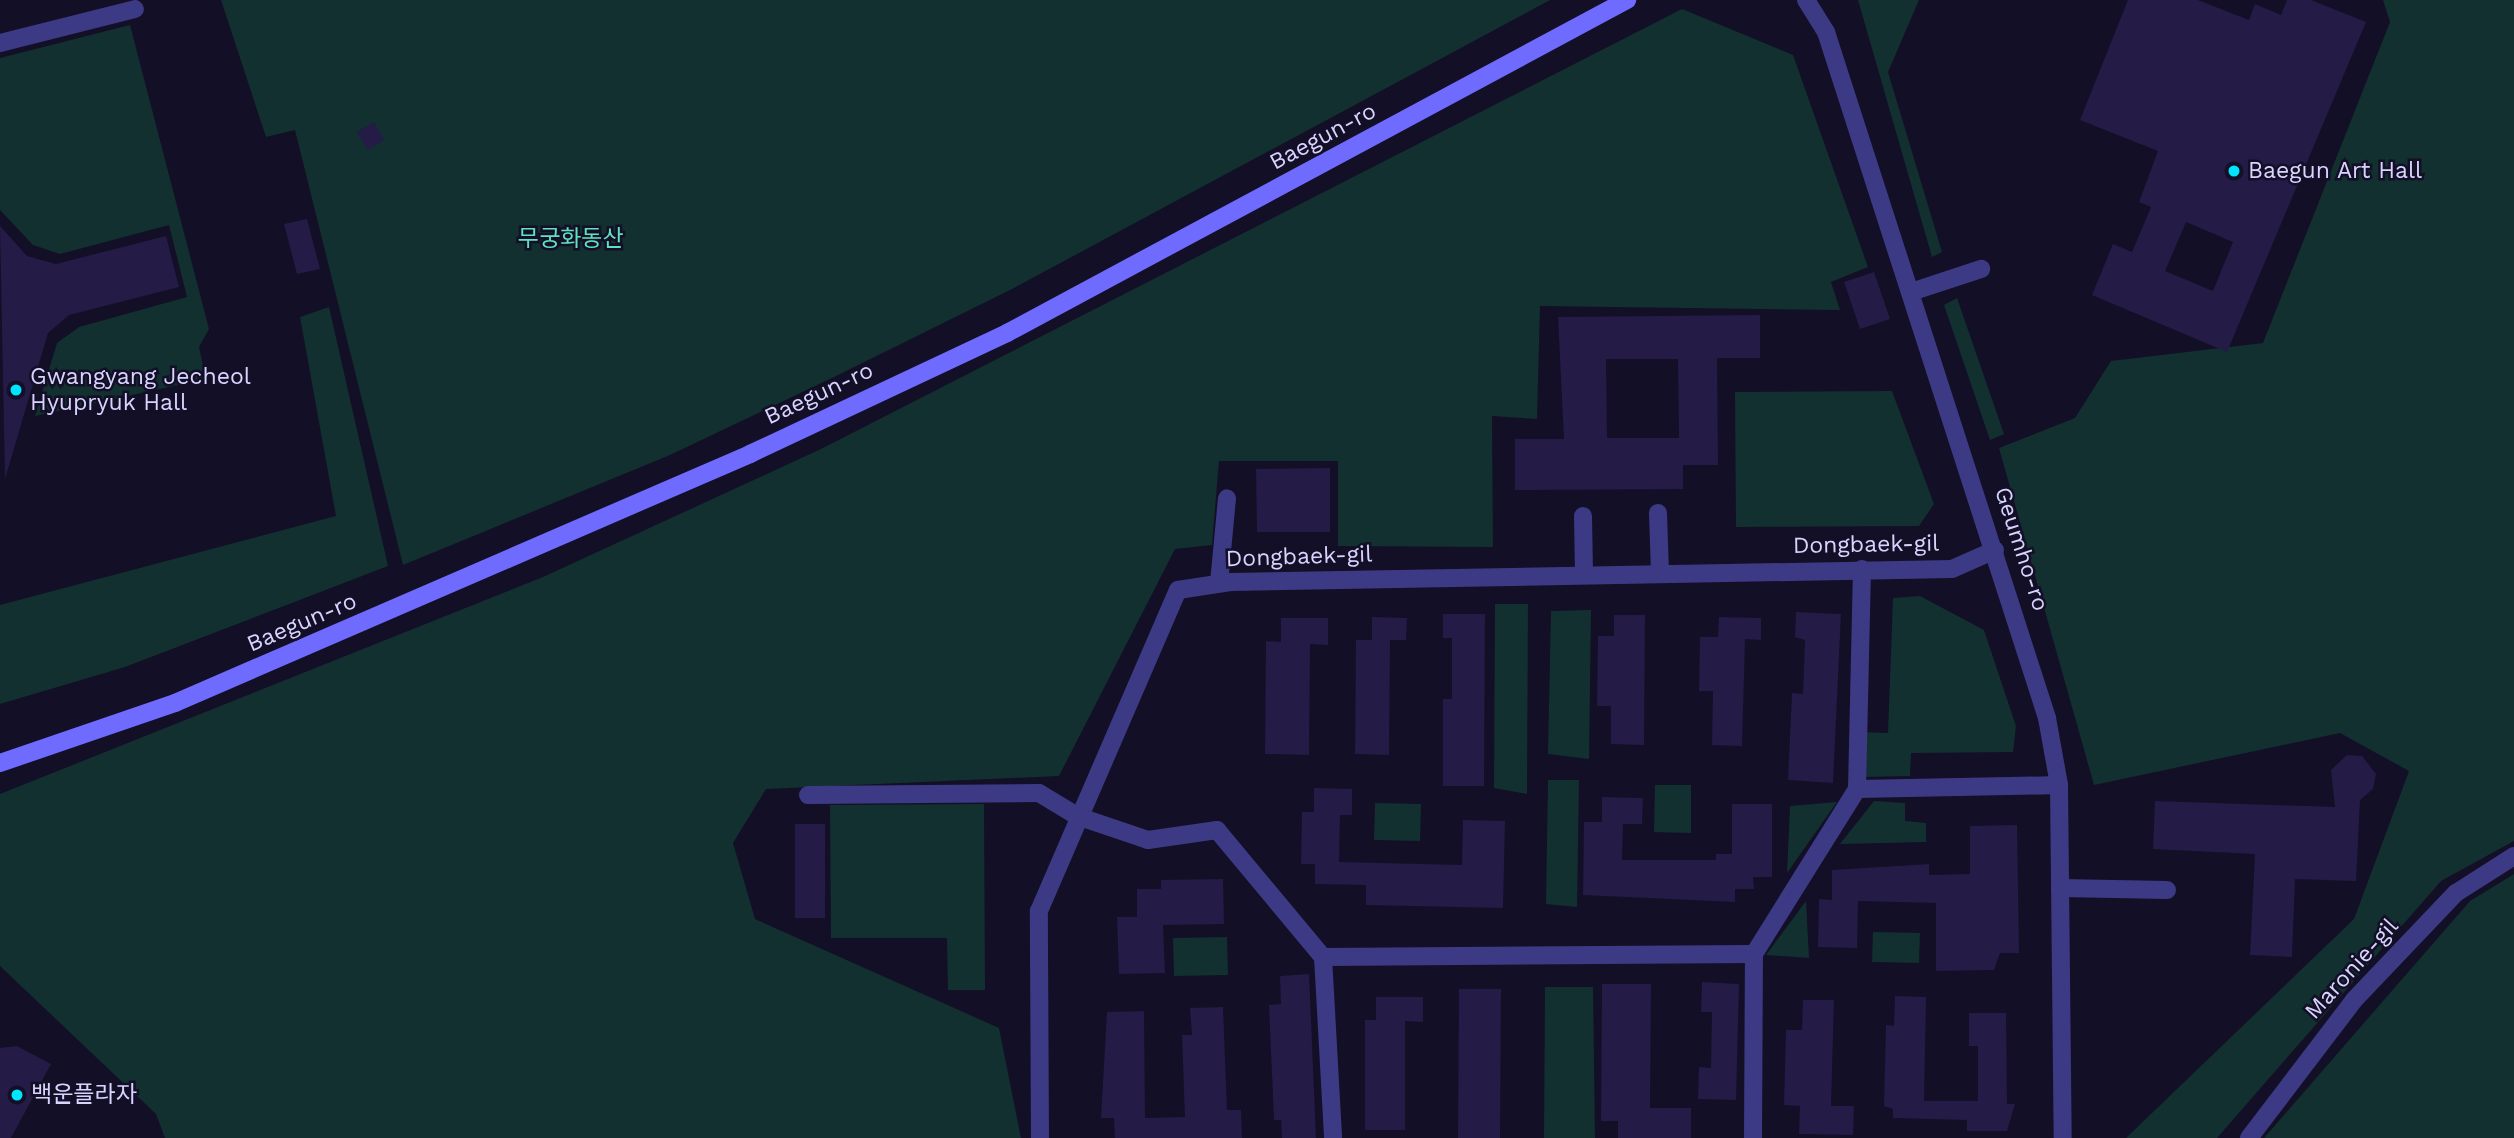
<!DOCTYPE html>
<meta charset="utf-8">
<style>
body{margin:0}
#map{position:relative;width:2514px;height:1138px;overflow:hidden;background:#130f26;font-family:"Work Sans","Noto Sans KR",sans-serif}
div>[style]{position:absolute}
.green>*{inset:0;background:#12302f}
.building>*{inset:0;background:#241b47}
.minor>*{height:18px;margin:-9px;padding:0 9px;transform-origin:9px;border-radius:9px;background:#3d3a85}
.tertiary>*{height:18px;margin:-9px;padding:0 9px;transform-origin:9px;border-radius:9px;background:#3d3a85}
.secondary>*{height:18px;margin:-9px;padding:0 9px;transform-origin:9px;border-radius:9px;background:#6f6bff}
.dots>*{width:19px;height:19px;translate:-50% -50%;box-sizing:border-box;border:4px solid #130f26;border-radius:50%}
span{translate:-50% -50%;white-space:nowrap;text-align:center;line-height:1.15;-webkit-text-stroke:5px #130f26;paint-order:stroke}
.street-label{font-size:23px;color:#d9d4ff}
.poi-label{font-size:23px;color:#d9d4ff}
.left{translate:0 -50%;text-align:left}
.park-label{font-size:23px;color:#5fe0c0}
</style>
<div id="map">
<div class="green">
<i style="clip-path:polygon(221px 0,1550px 0,1012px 289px,834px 377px,670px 455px,403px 565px,295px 130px,266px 137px)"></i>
<i style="clip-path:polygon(1858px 0,1919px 0,1888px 72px,1942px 252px,1932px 257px)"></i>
<i style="clip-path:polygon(2383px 0,2514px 0,2514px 841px,2441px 881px,2217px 1138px,2126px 1138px,2354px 919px,2409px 771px,2340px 733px,2094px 785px,1999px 448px,2075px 418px,2111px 361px,2263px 343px,2390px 22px)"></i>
<i style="clip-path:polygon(1682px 9px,1793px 55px,1868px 267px,1831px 282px,1840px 310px,1540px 306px,1537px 419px,1492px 416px,1493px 547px,1338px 546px,1338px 461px,1219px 461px,1212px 545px,1175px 549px,1059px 776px,766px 789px,733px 843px,755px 919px,999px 1028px,1021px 1138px,165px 1138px,156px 1114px,0 966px,0 794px,543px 577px,821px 449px)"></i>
<i style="clip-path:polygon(130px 25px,209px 329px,199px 347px,206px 379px,35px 416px,57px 343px,79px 327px,187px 297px,169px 225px,60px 254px,33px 245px,0 210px,0 58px)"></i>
<i style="clip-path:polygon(1957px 298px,2004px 434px,1990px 440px,1944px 305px)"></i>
<i style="clip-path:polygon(329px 307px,388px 566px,125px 667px,0 704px,0 605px,336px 516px,300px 317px)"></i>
<i style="clip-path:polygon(1892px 391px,1934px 504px,1919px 526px,1736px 527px,1735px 392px)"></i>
<i style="clip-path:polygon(1920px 596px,1984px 630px,2016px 726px,2013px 752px,1911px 753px,1910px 776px,1862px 777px,1862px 732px,1888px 733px,1893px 598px)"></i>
<i style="clip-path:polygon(1495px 604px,1528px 604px,1527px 794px,1494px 788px)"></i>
<i style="clip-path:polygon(1591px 610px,1589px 759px,1548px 754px,1551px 611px)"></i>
<i style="clip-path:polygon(1548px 780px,1579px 780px,1577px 907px,1546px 904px)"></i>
<i style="clip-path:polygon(1655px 785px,1691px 785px,1691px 833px,1654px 832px)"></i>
<i style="clip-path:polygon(1874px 801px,1905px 803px,1905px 821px,1926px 823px,1926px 842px,1840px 844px)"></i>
<i style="clip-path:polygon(1837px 802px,1787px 873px,1790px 806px)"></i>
<i style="clip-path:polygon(1375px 803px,1421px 804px,1420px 841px,1374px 840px)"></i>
<i style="clip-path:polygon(984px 804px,985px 990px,948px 990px,947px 938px,831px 938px,830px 805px)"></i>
<i style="clip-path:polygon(2514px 874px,2514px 1138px,2264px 1138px,2470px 901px)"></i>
<i style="clip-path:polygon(1806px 901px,1809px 958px,1766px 955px)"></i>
<i style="clip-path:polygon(1873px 932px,1920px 933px,1919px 963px,1872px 962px)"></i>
<i style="clip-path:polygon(1227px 937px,1228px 975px,1174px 976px,1173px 938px)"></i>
<i style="clip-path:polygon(1545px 987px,1593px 987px,1595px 1138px,1544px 1138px)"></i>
</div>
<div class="building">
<i style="clip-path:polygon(evenodd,2128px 0,2198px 0,2249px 20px,2255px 4px,2281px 15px,2287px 0,2311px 0,2366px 22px,2227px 352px,2092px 295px,2113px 244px,2132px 252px,2151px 207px,2139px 202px,2158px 151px,2080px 120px,2128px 0,2186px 222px,2233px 242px,2213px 291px,2165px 271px,2186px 222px)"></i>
<i style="clip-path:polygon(374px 122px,384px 140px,368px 150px,357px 132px)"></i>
<i style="clip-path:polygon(307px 219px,320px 269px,297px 274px,284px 224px)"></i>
<i style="clip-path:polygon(0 226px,27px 256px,56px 264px,166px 236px,179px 287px,69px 315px,48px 333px,5px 479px)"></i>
<i style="clip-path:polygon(1874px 272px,1890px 319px,1860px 329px,1844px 282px)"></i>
<i style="clip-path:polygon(evenodd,1760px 315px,1760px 358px,1717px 358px,1718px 465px,1683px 465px,1683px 489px,1515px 490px,1515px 439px,1564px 439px,1558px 317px,1760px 315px,1606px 359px,1678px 359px,1679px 438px,1607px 438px,1606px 359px)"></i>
<i style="clip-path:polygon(1330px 468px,1330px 532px,1257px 532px,1256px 469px)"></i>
<i style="clip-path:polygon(1796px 612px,1841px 614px,1833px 783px,1788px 780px,1792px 693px,1803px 694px,1805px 640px,1795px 637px)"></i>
<i style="clip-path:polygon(1443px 614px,1485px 614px,1484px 786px,1443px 786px,1443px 699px,1452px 699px,1452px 638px,1443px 638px)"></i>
<i style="clip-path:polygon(1614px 615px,1645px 615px,1644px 745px,1611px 744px,1611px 706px,1597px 706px,1598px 636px,1614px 636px)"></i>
<i style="clip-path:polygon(1372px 617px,1407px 618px,1406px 640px,1390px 640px,1389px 755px,1355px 754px,1356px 640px,1372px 640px)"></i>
<i style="clip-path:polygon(1719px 617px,1761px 618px,1761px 640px,1745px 639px,1742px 746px,1712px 745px,1713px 691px,1699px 691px,1700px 637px,1718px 637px)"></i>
<i style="clip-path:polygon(1281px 618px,1328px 618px,1328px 645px,1310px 644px,1309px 755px,1265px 754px,1266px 641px,1281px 642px)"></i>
<i style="clip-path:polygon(2347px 755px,2362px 756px,2376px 774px,2373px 789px,2360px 800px,2356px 881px,2295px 879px,2292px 957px,2250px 955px,2255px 854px,2153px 849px,2155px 801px,2335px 807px,2331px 770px)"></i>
<i style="clip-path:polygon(1314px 788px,1352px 789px,1352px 815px,1340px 815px,1339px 862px,1462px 865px,1463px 820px,1505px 821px,1503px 908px,1366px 905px,1366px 885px,1315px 884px,1315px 864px,1301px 864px,1302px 812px,1314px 812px)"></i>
<i style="clip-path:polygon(1602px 797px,1643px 798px,1642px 824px,1623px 824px,1622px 860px,1716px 860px,1716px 854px,1732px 854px,1732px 804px,1772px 804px,1772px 877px,1753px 877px,1754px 889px,1735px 889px,1735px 902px,1583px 895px,1584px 822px,1602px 822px)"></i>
<i style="clip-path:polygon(795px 824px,825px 824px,825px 918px,795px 918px)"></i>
<i style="clip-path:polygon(2017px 825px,2019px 953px,2000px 953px,1994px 970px,1936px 971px,1936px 903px,1858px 901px,1857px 948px,1818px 947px,1819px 899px,1832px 900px,1832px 870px,1929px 864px,1929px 875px,1970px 874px,1970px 826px)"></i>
<i style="clip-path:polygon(1223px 879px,1224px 924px,1163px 925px,1165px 973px,1119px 974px,1117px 917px,1137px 917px,1137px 889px,1161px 889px,1161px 880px)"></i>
<i style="clip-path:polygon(1309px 974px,1316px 1138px,1282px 1138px,1281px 1120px,1274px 1120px,1269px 1005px,1281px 1004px,1280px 976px)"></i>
<i style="clip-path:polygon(1702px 982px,1739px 984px,1736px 1100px,1698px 1099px,1699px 1067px,1711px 1068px,1712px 1012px,1701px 1012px)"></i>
<i style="clip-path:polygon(1602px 984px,1651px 984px,1650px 1108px,1691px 1108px,1691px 1138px,1618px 1138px,1618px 1121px,1601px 1121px)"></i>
<i style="clip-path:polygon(1459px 989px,1501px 989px,1500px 1138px,1458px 1138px)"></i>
<i style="clip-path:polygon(1895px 996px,1926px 997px,1924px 1101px,1978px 1101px,1978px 1046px,1969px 1046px,1969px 1013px,2006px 1013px,2007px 1104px,2015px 1104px,2007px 1131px,1967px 1131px,1967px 1120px,1893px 1118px,1893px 1109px,1884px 1106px,1886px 1025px,1894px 1026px)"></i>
<i style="clip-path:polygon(1376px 997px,1423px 997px,1423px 1022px,1405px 1021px,1405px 1130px,1365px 1130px,1365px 1020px,1376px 1020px)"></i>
<i style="clip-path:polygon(1803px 1000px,1834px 1000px,1831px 1106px,1854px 1106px,1853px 1135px,1799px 1134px,1800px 1106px,1784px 1105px,1786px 1030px,1802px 1030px)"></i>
<i style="clip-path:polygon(1223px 1007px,1227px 1110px,1241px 1110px,1242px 1138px,1115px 1138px,1114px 1118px,1101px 1118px,1107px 1012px,1144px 1011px,1145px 1118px,1185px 1117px,1182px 1035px,1192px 1035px,1190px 1008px)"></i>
<i style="clip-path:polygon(17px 1046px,51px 1064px,11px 1138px,0 1138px,0 1048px)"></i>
</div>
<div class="minor">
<i style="left:0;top:43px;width:139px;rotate:-14.1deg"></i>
<i style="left:1911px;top:292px;width:74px;rotate:-18.2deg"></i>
<i style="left:1658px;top:513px;width:60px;rotate:88.1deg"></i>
<i style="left:1583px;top:516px;width:59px;rotate:89deg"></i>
<i style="left:1219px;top:583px;width:85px;rotate:-84.6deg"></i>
<i style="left:1857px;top:789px;width:202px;rotate:-1.1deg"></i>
<i style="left:808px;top:795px;width:231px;rotate:-0.5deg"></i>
<i style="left:1039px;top:793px;width:44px;rotate:31.2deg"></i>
<i style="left:1077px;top:816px;width:75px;rotate:18.7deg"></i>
<i style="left:1148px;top:840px;width:70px;rotate:-8.2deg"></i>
<i style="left:1217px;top:830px;width:165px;rotate:50.2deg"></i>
<i style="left:1323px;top:957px;width:181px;rotate:86.8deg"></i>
<i style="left:2060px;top:888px;width:107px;rotate:1.1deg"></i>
<i style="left:1323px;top:957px;width:431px;rotate:-0.4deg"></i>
<i style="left:1754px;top:954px;width:195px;rotate:-58deg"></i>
<i style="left:1857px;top:789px;width:220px;rotate:-88.7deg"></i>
<i style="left:1040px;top:1138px;width:227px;rotate:-90.3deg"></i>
<i style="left:1039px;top:911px;width:350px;rotate:-66.6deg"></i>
<i style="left:1178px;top:590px;width:53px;rotate:-8.7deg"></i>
<i style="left:1230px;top:582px;width:722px;rotate:-1.03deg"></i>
<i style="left:1952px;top:569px;width:47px;rotate:-23.8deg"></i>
<i style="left:1753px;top:1138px;width:184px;rotate:-89.7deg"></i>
<i style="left:2249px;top:1138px;width:173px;rotate:-52.7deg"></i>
<i style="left:2354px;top:1000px;width:148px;rotate:-46.4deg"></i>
<i style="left:2456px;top:893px;width:69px;rotate:-32.5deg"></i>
</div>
<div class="tertiary">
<i style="left:1806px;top:0;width:38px;rotate:58deg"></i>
<i style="left:1826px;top:32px;width:721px;rotate:72.14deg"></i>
<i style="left:2047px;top:718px;width:68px;rotate:79.8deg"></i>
<i style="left:2059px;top:785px;width:353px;rotate:89.4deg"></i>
</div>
<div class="secondary">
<i style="left:0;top:763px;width:185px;rotate:-18.9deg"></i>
<i style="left:175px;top:703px;width:627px;rotate:-23.41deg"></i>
<i style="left:750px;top:454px;width:284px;rotate:-25.2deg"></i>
<i style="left:1007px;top:333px;width:704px;rotate:-28.24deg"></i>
</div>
<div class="dots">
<i style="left:2234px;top:171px;background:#00e5ff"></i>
<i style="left:16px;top:390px;background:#00e5ff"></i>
<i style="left:17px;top:1095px;background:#00e5ff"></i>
</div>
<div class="street-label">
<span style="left:1323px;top:137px;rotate:-28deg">Baegun-ro</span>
<span style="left:819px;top:394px;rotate:-25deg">Baegun-ro</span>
<span style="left:1866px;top:545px;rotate:-1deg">Dongbaek-gil</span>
<span style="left:2021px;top:549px;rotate:72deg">Geumho-ro</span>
<span style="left:1299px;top:557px;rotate:-2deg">Dongbaek-gil</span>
<span style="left:302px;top:623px;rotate:-23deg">Baegun-ro</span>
<span style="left:2352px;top:969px;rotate:-48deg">Maronie-gil</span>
</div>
<div class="poi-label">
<span class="left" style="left:2248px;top:171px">Baegun Art Hall</span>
<span class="left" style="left:30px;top:390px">Gwangyang Jecheol<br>Hyupryuk Hall</span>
<span class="left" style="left:31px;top:1095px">백운플라자</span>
</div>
<div class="park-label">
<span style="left:571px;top:239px">무궁화동산</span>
</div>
</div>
